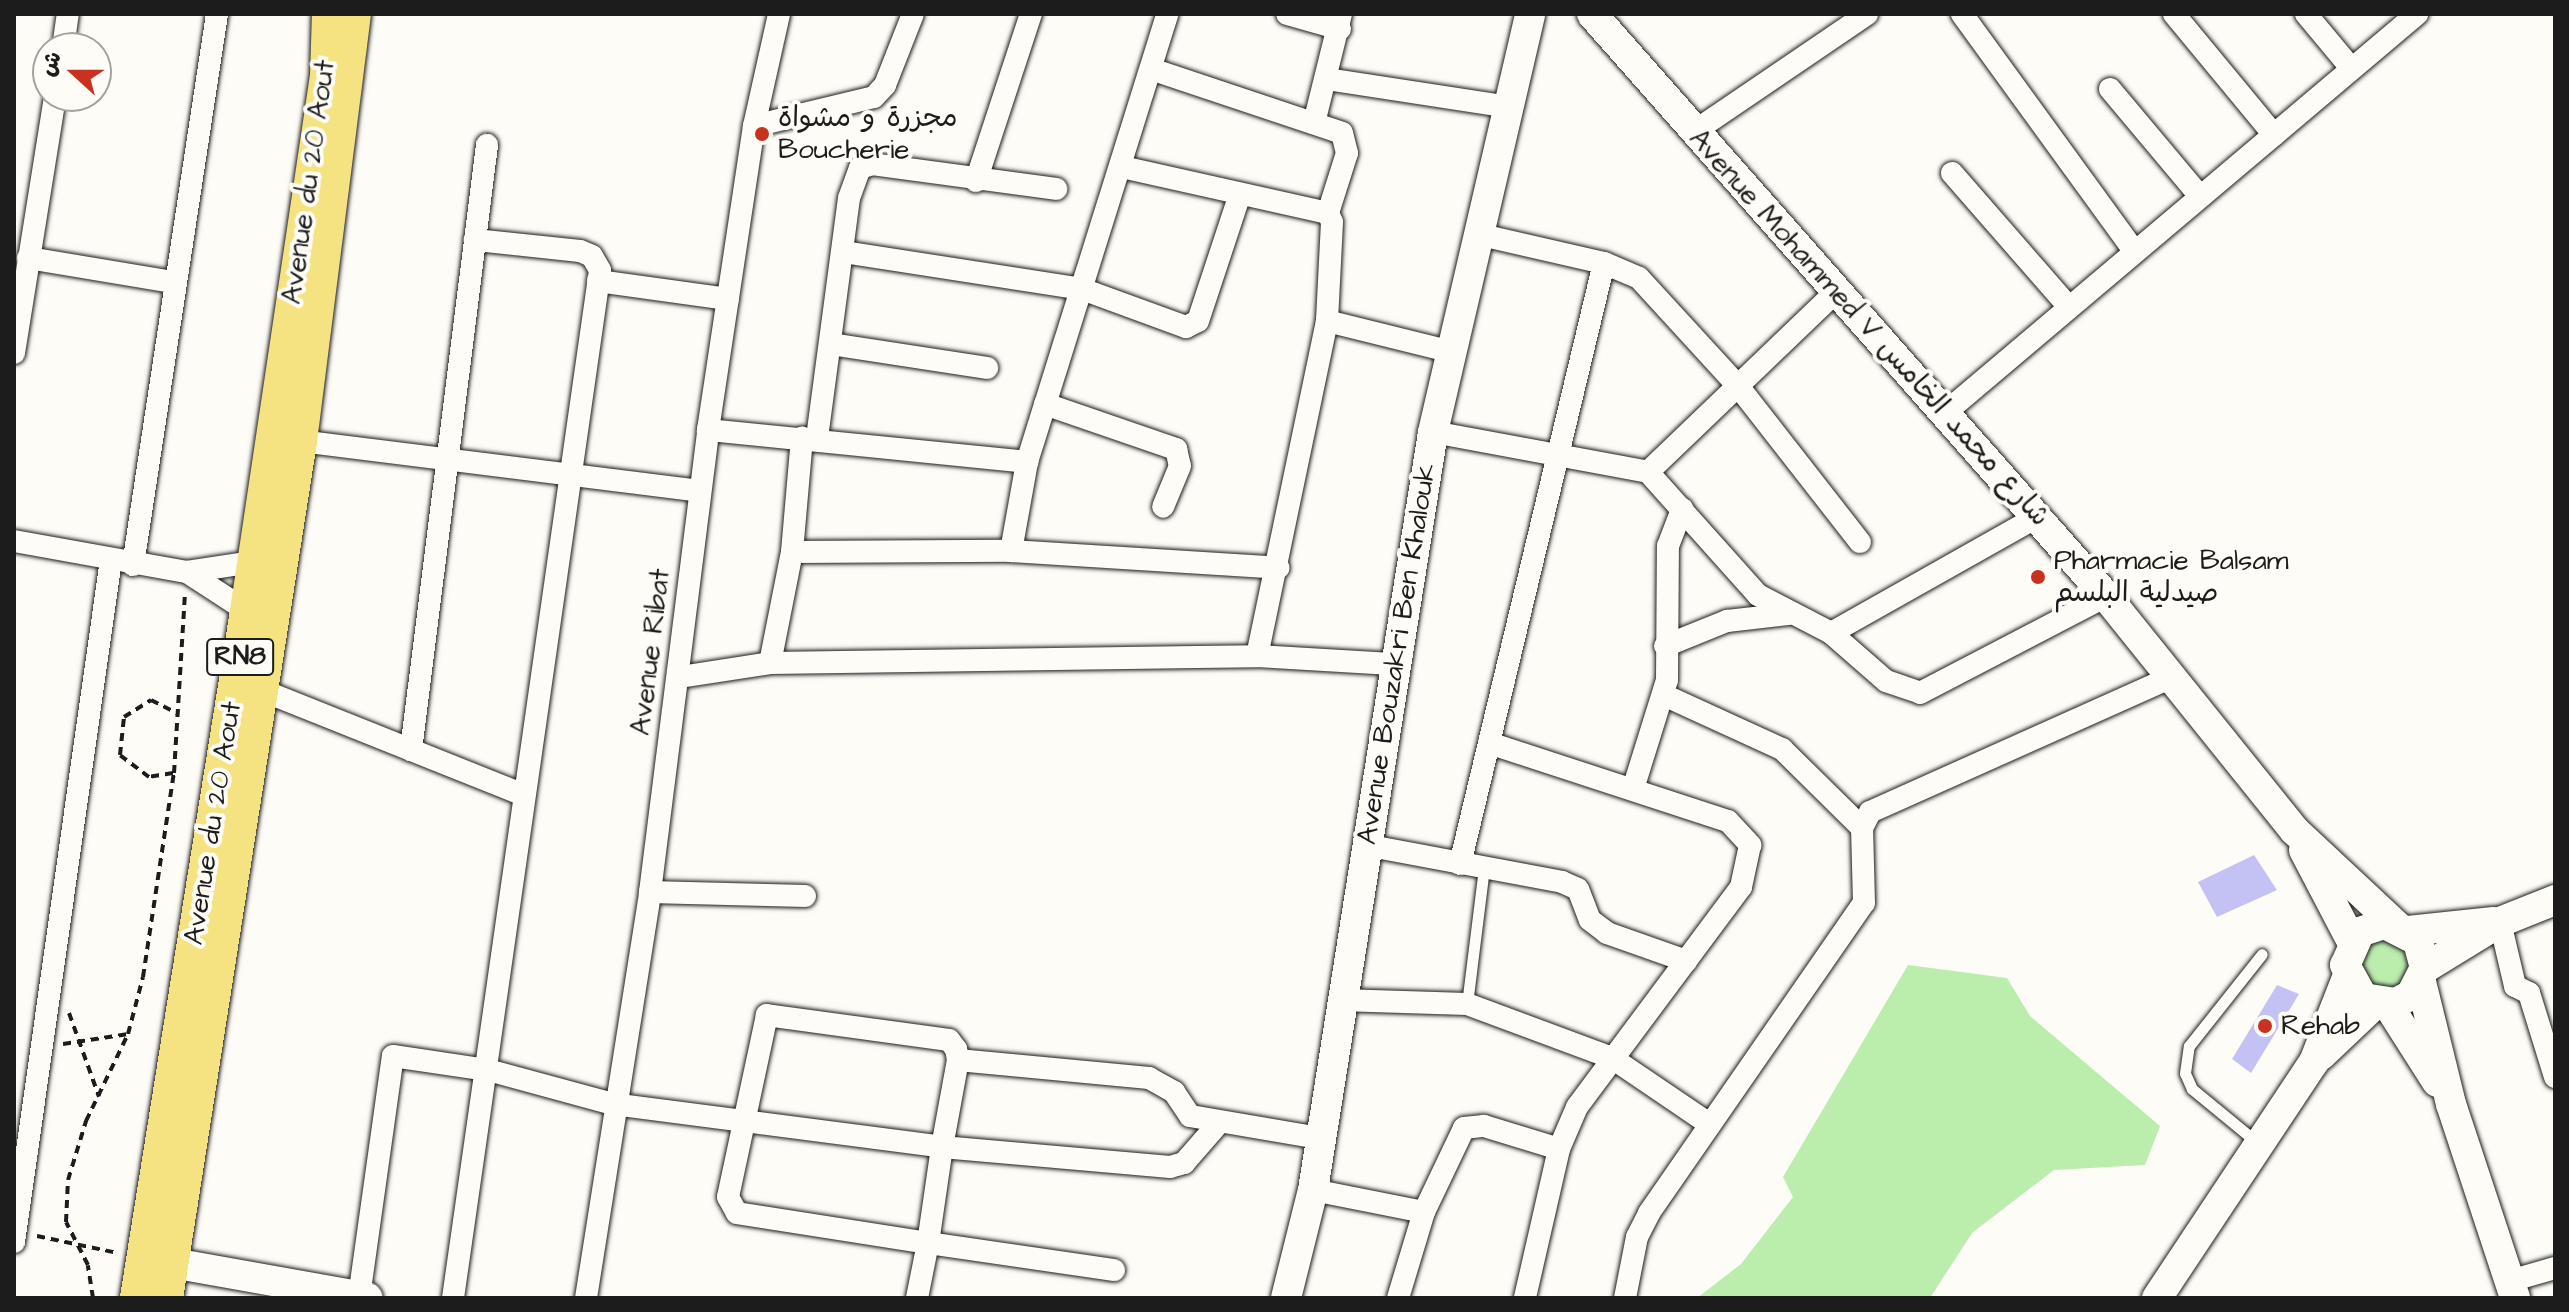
<!DOCTYPE html>
<meta charset="utf-8">
<style>
body{margin:0}
#map{position:relative;width:2569px;height:1312px;overflow:hidden;background:#fdfcf7;font-family:"Architects Daughter","Playpen Sans Arabic",sans-serif}
div>[style]{position:absolute}
.green>*{inset:0;background:#bbedad}
.building>*{inset:0;background:#c4c2f4}
.path>*{height:4px;margin-top:-2px;transform-origin:0;background:repeating-linear-gradient(90deg,#1c1c1c 0 8px,transparent 0 14px)}
.roads{filter:drop-shadow(0 0 2px #1c1c1c) drop-shadow(0 0 2px #1c1c1c)}
.lane>*{height:11px;margin:-5.5px;padding:0 5.5px;transform-origin:5.5px;border-radius:5.5px;background:#fdfcf7}
.street>*{height:22px;margin:-11px;padding:0 11px;transform-origin:11px;border-radius:11px;background:#fdfcf7}
.secondary>*{height:30px;margin:-15px;padding:0 15px;transform-origin:15px;border-radius:15px;background:#fdfcf7}
.primary>*{height:34px;margin:-17px;padding:0 17px;transform-origin:17px;border-radius:17px;background:#f5e382}
.dots>*{width:22px;height:22px;translate:-50% -50%;box-sizing:border-box;border:4px solid #fdfcf7;border-radius:50%}
span{translate:-50% -50%;white-space:nowrap;text-align:center;line-height:1.15;-webkit-text-stroke:8px #fdfcf7;paint-order:stroke}
.shield-label span{padding:2px 6px;background:#fdfcf7;border:2px solid;border-radius:6px;-webkit-text-stroke-width:0}
.shield-label{font-size:26px;color:#1c1c1c;font-weight:700}
.poi-label{font-size:28px;color:#1c1c1c}
.left{translate:0 -50%;text-align:left}
.street-label{font-size:28px;color:#1c1c1c}
.frame{position:absolute;inset:0;border:16px solid #1c1c1c;pointer-events:none}
.north{position:absolute;left:32px;top:32px;width:80px;height:80px;box-sizing:border-box;background:#fdfcf7;border:2px solid #a3a29f;border-radius:50%;rotate:291deg;font-size:22px;font-weight:700;line-height:32px;text-align:center;color:#1c1c1c}
.north::after{content:'';display:block;margin:auto;width:28px;height:36px;background:#c8321e;clip-path:polygon(50% 0,100% 100%,50% 72%,0 100%)}
</style>
<div id="map">
<div class="green">
<i style="clip-path:polygon(2373px 936px,2413px 951px,2409px 984px,2377px 994px,2356px 956px)"></i>
<i style="clip-path:polygon(1908px 965px,2007px 978px,2030px 1016px,2160px 1126px,2145px 1165px,2054px 1170px,1972px 1233px,1930px 1298px,1697px 1298px,1741px 1264px,1793px 1197px,1783px 1177px)"></i>
</div>
<div class="building">
<i style="clip-path:polygon(2254px 855px,2277px 890px,2217px 917px,2198px 882px)"></i>
<i style="clip-path:polygon(2277px 985px,2299px 994px,2251px 1073px,2232px 1059px)"></i>
</div>
<div class="path">
<i style="left:173px;top:773px;width:24px;rotate:171deg"></i>
<i style="left:149px;top:777px;width:36px;rotate:-143deg"></i>
<i style="left:120px;top:755px;width:38px;rotate:-84deg"></i>
<i style="left:124px;top:717px;width:32px;rotate:-32deg"></i>
<i style="left:151px;top:700px;width:31px;rotate:27deg"></i>
<i style="left:69px;top:1013px;width:89px;rotate:70.3deg"></i>
<i style="left:63px;top:1044px;width:66px;rotate:-8.7deg"></i>
<i style="left:37px;top:1236px;width:83px;rotate:11.9deg"></i>
<i style="left:93px;top:1298px;width:33px;rotate:-99deg"></i>
<i style="left:88px;top:1265px;width:48px;rotate:-117.1deg"></i>
<i style="left:66px;top:1222px;width:42px;rotate:-87.3deg"></i>
<i style="left:68px;top:1180px;width:62px;rotate:-73deg"></i>
<i style="left:86px;top:1121px;width:97px;rotate:-64.2deg"></i>
<i style="left:128px;top:1034px;width:59px;rotate:-75.3deg"></i>
<i style="left:143px;top:977px;width:206px;rotate:-81.4deg"></i>
<i style="left:174px;top:773px;width:179px;rotate:-86.5deg"></i>
</div>
<div class="roads">
<div class="lane">
<i style="left:1467px;top:1004px;width:137px;rotate:-82.9deg"></i>
<i style="left:2259px;top:1144px;width:87px;rotate:-140.6deg"></i>
<i style="left:2192px;top:1089px;width:17px;rotate:-114deg"></i>
<i style="left:2185px;top:1073px;width:27px;rotate:-82deg"></i>
<i style="left:2189px;top:1046px;width:117px;rotate:-51.6deg"></i>
</div>
<div class="street">
<i style="left:1287px;top:14px;width:55px;rotate:15.8deg"></i>
<i style="left:1962px;top:14px;width:293px;rotate:54deg"></i>
<i style="left:2174px;top:14px;width:157px;rotate:50.4deg"></i>
<i style="left:2306px;top:14px;width:70px;rotate:50.2deg"></i>
<i style="left:63px;top:48px;width:34px;rotate:-82deg"></i>
<i style="left:1151px;top:69px;width:201px;rotate:18.5deg"></i>
<i style="left:1342px;top:133px;width:21px;rotate:76deg"></i>
<i style="left:1347px;top:153px;width:63px;rotate:107.6deg"></i>
<i style="left:1327px;top:79px;width:186px;rotate:8.7deg"></i>
<i style="left:2110px;top:89px;width:138px;rotate:50deg"></i>
<i style="left:1314px;top:123px;width:112px;rotate:-76.1deg"></i>
<i style="left:754px;top:126px;width:123px;rotate:-13.6deg"></i>
<i style="left:874px;top:97px;width:16px;rotate:-47deg"></i>
<i style="left:885px;top:85px;width:76px;rotate:-68.5deg"></i>
<i style="left:1695px;top:131px;width:208px;rotate:-34.2deg"></i>
<i style="left:1122px;top:167px;width:211px;rotate:12.6deg"></i>
<i style="left:1328px;top:213px;width:10px;rotate:66deg"></i>
<i style="left:1332px;top:222px;width:99px;rotate:92.9deg"></i>
<i style="left:1327px;top:321px;width:342px;rotate:101.8deg"></i>
<i style="left:1952px;top:173px;width:176px;rotate:48.9deg"></i>
<i style="left:976px;top:181px;width:176px;rotate:-71.8deg"></i>
<i style="left:1477px;top:234px;width:130px;rotate:12.9deg"></i>
<i style="left:1604px;top:263px;width:38px;rotate:23deg"></i>
<i style="left:1639px;top:278px;width:147px;rotate:47.5deg"></i>
<i style="left:1738px;top:386px;width:198px;rotate:52deg"></i>
<i style="left:844px;top:252px;width:241px;rotate:8.8deg"></i>
<i style="left:1082px;top:289px;width:111px;rotate:20.1deg"></i>
<i style="left:1186px;top:327px;width:13px;rotate:-27deg"></i>
<i style="left:1198px;top:321px;width:134px;rotate:-71.7deg"></i>
<i style="left:28px;top:258px;width:147px;rotate:9.4deg"></i>
<i style="left:598px;top:281px;width:131px;rotate:7.9deg"></i>
<i style="left:1327px;top:321px;width:129px;rotate:13.9deg"></i>
<i style="left:831px;top:344px;width:158px;rotate:8.7deg"></i>
<i style="left:14px;top:353px;width:260px;rotate:-80.9deg"></i>
<i style="left:1045px;top:404px;width:139px;rotate:19deg"></i>
<i style="left:1176px;top:449px;width:17px;rotate:77deg"></i>
<i style="left:1180px;top:466px;width:44px;rotate:112.5deg"></i>
<i style="left:1946px;top:412px;width:617px;rotate:-40.2deg"></i>
<i style="left:708px;top:430px;width:321px;rotate:5.7deg"></i>
<i style="left:1027px;top:462px;width:469px;rotate:-72.6deg"></i>
<i style="left:1433px;top:432px;width:219px;rotate:10.5deg"></i>
<i style="left:1648px;top:472px;width:165px;rotate:48.2deg"></i>
<i style="left:1758px;top:595px;width:82px;rotate:27.5deg"></i>
<i style="left:1831px;top:633px;width:73px;rotate:41.1deg"></i>
<i style="left:1886px;top:681px;width:36px;rotate:19deg"></i>
<i style="left:1920px;top:693px;width:210px;rotate:-27.5deg"></i>
<i style="left:817px;top:438px;width:242px;rotate:-82.4deg"></i>
<i style="left:849px;top:198px;width:32px;rotate:-70deg"></i>
<i style="left:860px;top:168px;width:13px;rotate:-18deg"></i>
<i style="left:872px;top:164px;width:186px;rotate:7.7deg"></i>
<i style="left:300px;top:441px;width:402px;rotate:7.1deg"></i>
<i style="left:1648px;top:472px;width:263px;rotate:-43.8deg"></i>
<i style="left:14px;top:541px;width:176px;rotate:10.2deg"></i>
<i style="left:187px;top:572px;width:67px;rotate:-8.6deg"></i>
<i style="left:1011px;top:551px;width:90px;rotate:-79.8deg"></i>
<i style="left:792px;top:552px;width:219px;rotate:-0.3deg"></i>
<i style="left:1011px;top:551px;width:268px;rotate:3.6deg"></i>
<i style="left:133px;top:565px;width:557px;rotate:-81.33deg"></i>
<i style="left:187px;top:572px;width:72px;rotate:33deg"></i>
<i style="left:1831px;top:633px;width:236px;rotate:-29.4deg"></i>
<i style="left:1665px;top:646px;width:67px;rotate:-22deg"></i>
<i style="left:1727px;top:621px;width:61px;rotate:-6.5deg"></i>
<i style="left:770px;top:663px;width:113px;rotate:-78.8deg"></i>
<i style="left:792px;top:552px;width:115px;rotate:-85deg"></i>
<i style="left:680px;top:677px;width:91px;rotate:-8.8deg"></i>
<i style="left:770px;top:663px;width:487px;rotate:-0.8deg"></i>
<i style="left:1257px;top:656px;width:135px;rotate:3.4deg"></i>
<i style="left:264px;top:691px;width:277px;rotate:21.8deg"></i>
<i style="left:1664px;top:695px;width:130px;rotate:24.6deg"></i>
<i style="left:1782px;top:749px;width:112px;rotate:44.6deg"></i>
<i style="left:1489px;top:743px;width:251px;rotate:18.1deg"></i>
<i style="left:1728px;top:821px;width:33px;rotate:47deg"></i>
<i style="left:1750px;top:845px;width:43px;rotate:102.1deg"></i>
<i style="left:1741px;top:887px;width:274px;rotate:126.7deg"></i>
<i style="left:1577px;top:1107px;width:46px;rotate:113.2deg"></i>
<i style="left:1559px;top:1149px;width:153px;rotate:102.9deg"></i>
<i style="left:411px;top:750px;width:610px;rotate:-82.84deg"></i>
<i style="left:1633px;top:789px;width:114px;rotate:-72.7deg"></i>
<i style="left:1667px;top:680px;width:134px;rotate:-89.6deg"></i>
<i style="left:1668px;top:546px;width:40px;rotate:-69deg"></i>
<i style="left:1365px;top:845px;width:200px;rotate:10.6deg"></i>
<i style="left:1562px;top:882px;width:17px;rotate:24deg"></i>
<i style="left:1578px;top:889px;width:33px;rotate:69deg"></i>
<i style="left:1590px;top:920px;width:21px;rotate:37deg"></i>
<i style="left:1607px;top:933px;width:84px;rotate:19.5deg"></i>
<i style="left:1460px;top:864px;width:618px;rotate:-76.53deg"></i>
<i style="left:650px;top:892px;width:155px;rotate:1.5deg"></i>
<i style="left:2500px;top:922px;width:66px;rotate:76.8deg"></i>
<i style="left:2515px;top:986px;width:16px;rotate:27deg"></i>
<i style="left:2529px;top:993px;width:88px;rotate:72.8deg"></i>
<i style="left:1340px;top:1000px;width:127px;rotate:1.8deg"></i>
<i style="left:1467px;top:1004px;width:155px;rotate:20.4deg"></i>
<i style="left:1612px;top:1058px;width:116px;rotate:34.1deg"></i>
<i style="left:958px;top:1060px;width:192px;rotate:5.4deg"></i>
<i style="left:1149px;top:1078px;width:29px;rotate:29deg"></i>
<i style="left:1174px;top:1092px;width:29px;rotate:56deg"></i>
<i style="left:1190px;top:1116px;width:131px;rotate:9.7deg"></i>
<i style="left:1313px;top:1190px;width:113px;rotate:11.2deg"></i>
<i style="left:14px;top:1242px;width:689px;rotate:-81.91deg"></i>
<i style="left:2510px;top:1281px;width:47px;rotate:-16.1deg"></i>
<i style="left:359px;top:1297px;width:243px;rotate:-82deg"></i>
<i style="left:393px;top:1056px;width:96px;rotate:8.4deg"></i>
<i style="left:488px;top:1070px;width:130px;rotate:15.2deg"></i>
<i style="left:613px;top:1104px;width:332px;rotate:7.4deg"></i>
<i style="left:942px;top:1147px;width:229px;rotate:5deg"></i>
<i style="left:1170px;top:1167px;width:15px;rotate:-16deg"></i>
<i style="left:1184px;top:1163px;width:52px;rotate:-48.9deg"></i>
<i style="left:453px;top:1298px;width:1038px;rotate:-81.86deg"></i>
<i style="left:600px;top:270px;width:16px;rotate:-120deg"></i>
<i style="left:592px;top:256px;width:13px;rotate:-157deg"></i>
<i style="left:580px;top:251px;width:106px;rotate:-174deg"></i>
<i style="left:586px;top:1298px;width:411px;rotate:-81deg"></i>
<i style="left:650px;top:892px;width:466px;rotate:-82.8deg"></i>
<i style="left:708px;top:430px;width:307px;rotate:-81.4deg"></i>
<i style="left:754px;top:126px;width:115px;rotate:-77.4deg"></i>
<i style="left:917px;top:1298px;width:56px;rotate:-78.7deg"></i>
<i style="left:928px;top:1243px;width:97px;rotate:-81.7deg"></i>
<i style="left:942px;top:1147px;width:88px;rotate:-79.6deg"></i>
<i style="left:958px;top:1060px;width:11px;rotate:-100deg"></i>
<i style="left:956px;top:1049px;width:11px;rotate:-128deg"></i>
<i style="left:949px;top:1040px;width:184px;rotate:-172.2deg"></i>
<i style="left:767px;top:1015px;width:186px;rotate:102.1deg"></i>
<i style="left:728px;top:1197px;width:18px;rotate:61deg"></i>
<i style="left:737px;top:1213px;width:193px;rotate:8.9deg"></i>
<i style="left:928px;top:1243px;width:188px;rotate:8.3deg"></i>
<i style="left:1398px;top:1298px;width:90px;rotate:-73.2deg"></i>
<i style="left:1424px;top:1212px;width:93px;rotate:-64.5deg"></i>
<i style="left:1464px;top:1128px;width:20px;rotate:-6deg"></i>
<i style="left:1484px;top:1126px;width:78px;rotate:17deg"></i>
<i style="left:1625px;top:1298px;width:62px;rotate:-78.9deg"></i>
<i style="left:1637px;top:1237px;width:27px;rotate:-63deg"></i>
<i style="left:1649px;top:1213px;width:377px;rotate:-55.3deg"></i>
<i style="left:1864px;top:903px;width:75px;rotate:-91.5deg"></i>
<i style="left:1862px;top:828px;width:18px;rotate:-63deg"></i>
<i style="left:1870px;top:812px;width:331px;rotate:-24.1deg"></i>
</div>
<div class="secondary">
<i style="left:1592px;top:14px;width:776px;rotate:48.55deg"></i>
<i style="left:2106px;top:596px;width:300px;rotate:51.2deg"></i>
<i style="left:2294px;top:830px;width:141px;rotate:43deg"></i>
<i style="left:2304px;top:850px;width:104px;rotate:62.4deg"></i>
<i style="left:2408px;top:931px;width:86px;rotate:-6deg"></i>
<i style="left:2425px;top:968px;width:28px;rotate:-105deg"></i>
<i style="left:2418px;top:941px;width:38px;rotate:-153deg"></i>
<i style="left:2384px;top:924px;width:25px;rotate:162deg"></i>
<i style="left:2360px;top:932px;width:36px;rotate:114deg"></i>
<i style="left:2345px;top:965px;width:38px;rotate:61deg"></i>
<i style="left:2363px;top:998px;width:33px;rotate:9deg"></i>
<i style="left:2396px;top:1003px;width:17px;rotate:-28deg"></i>
<i style="left:2411px;top:995px;width:30px;rotate:-63deg"></i>
<i style="left:2425px;top:968px;width:88px;rotate:-31.5deg"></i>
<i style="left:2500px;top:922px;width:59px;rotate:-21.8deg"></i>
<i style="left:2421px;top:982px;width:126px;rotate:76.2deg"></i>
<i style="left:2451px;top:1104px;width:204px;rotate:71.7deg"></i>
<i style="left:2388px;top:1005px;width:91px;rotate:57.5deg"></i>
<i style="left:2321px;top:1055px;width:74px;rotate:-43.4deg"></i>
<i style="left:150px;top:1259px;width:221px;rotate:10.1deg"></i>
<i style="left:1286px;top:1298px;width:111px;rotate:-76deg"></i>
<i style="left:1313px;top:1190px;width:767px;rotate:-81deg"></i>
<i style="left:1433px;top:432px;width:429px;rotate:-76.9deg"></i>
<i style="left:2157px;top:1298px;width:283px;rotate:-56.4deg"></i>
<i style="left:2314px;top:1062px;width:90px;rotate:-68.6deg"></i>
</div>
<div class="primary">
<i style="left:137px;top:1298px;width:696px;rotate:-80.9deg"></i>
<i style="left:247px;top:611px;width:541px;rotate:-81.5deg"></i>
<i style="left:327px;top:76px;width:62px;rotate:-88.2deg"></i>
<i style="left:166px;top:1298px;width:867px;rotate:-81.11deg"></i>
<i style="left:300px;top:441px;width:430px;rotate:-82.8deg"></i>
</div>
</div>
<div class="dots">
<i style="left:762px;top:134px;background:#c8321e"></i>
<i style="left:2038px;top:577px;background:#c8321e"></i>
<i style="left:2265px;top:1026px;background:#c8321e"></i>
</div>
<div class="shield-label">
<span style="left:240px;top:657px">RN8</span>
</div>
<div class="poi-label">
<span class="left" style="left:778px;top:134px">مجزرة و مشواة<br>Boucherie</span>
<span class="left" style="left:2054px;top:577px">Pharmacie Balsam<br>صيدلية البلسم</span>
<span class="left" style="left:2281px;top:1026px">Rehab</span>
</div>
<div class="street-label">
<span style="left:309px;top:182px;rotate:-82deg">Avenue du 20 Aout</span>
<span style="left:1869px;top:328px;rotate:48deg">Avenue Mohammed V شارع محمد الخامس</span>
<span style="left:651px;top:652px;rotate:-83deg">Avenue Ribat</span>
<span style="left:1397px;top:654px;rotate:-81deg">Avenue Bouzakri Ben Khalouk</span>
<span style="left:213px;top:823px;rotate:-81deg">Avenue du 20 Aout</span>
</div>
<div class="frame"></div>
<div class="north">ش</div>
</div>
